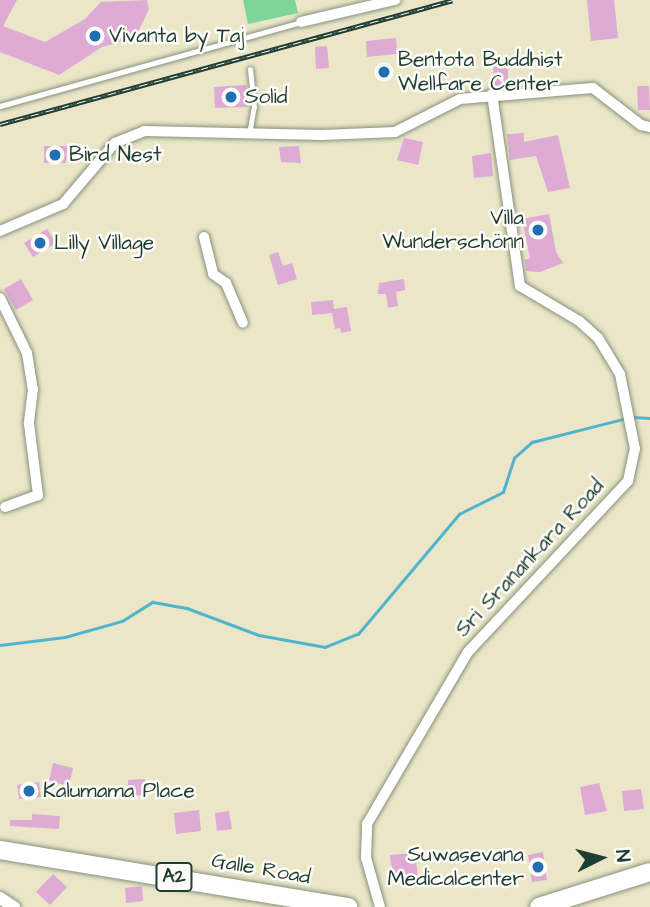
<!DOCTYPE html>
<meta charset="utf-8">
<style>
body{margin:0}
#map{position:relative;width:650px;height:907px;overflow:hidden;background:#ebe6c8;font-family:"Architects Daughter",sans-serif}
div>[style]{position:absolute}
.green>*{inset:0;background:#7ed59a}
.stream>*{height:2.5px;margin:-1.25px;padding:0 1.25px;transform-origin:1.25px;border-radius:1.25px;background:#51b4cf}
.building>*{inset:0;background:#ddabd4}
.roads{filter:drop-shadow(0 0 2px #85927e) drop-shadow(0 0 2px #85927e)}
.service>*{height:5px;margin:-2.5px;padding:0 2.5px;transform-origin:2.5px;border-radius:2.5px;background:#fff}
.minor>*{height:10px;margin:-5px;padding:0 5px;transform-origin:5px;border-radius:5px;background:#fff}
.tertiary>*{height:12px;margin:-6px;padding:0 6px;transform-origin:6px;border-radius:6px;background:#fff}
.trunk>*{height:18px;margin:-9px;padding:0 9px;transform-origin:9px;border-radius:9px;background:#fff}
.rail>*{height:5px;margin-top:-2.5px;transform-origin:0;background:repeating-linear-gradient(90deg,#fdfcf7 0 8px,#1f3d34 0 16px);box-sizing:border-box;border-block:2px solid #1f3d34}
.dots>*{width:19px;height:19px;translate:-50% -50%;box-sizing:border-box;border:4px solid #fdfcf7;border-radius:50%}
span{translate:-50% -50%;white-space:nowrap;text-align:center;line-height:1.15;-webkit-text-stroke:5px #fdfcf7;paint-order:stroke}
.shield-label span{padding:2px 5px;background:#fdfcf7;border:2px solid;border-radius:5px;-webkit-text-stroke-width:0}
.shield-label{font-size:19px;color:#1f3d34;font-weight:700}
.poi-label{font-size:21px;color:#1f3d34}
.left{translate:0 -50%;text-align:left}
.right{translate:-100% -50%;text-align:right}
.street-label{font-size:21px;color:#1f3d34}
.north{position:absolute;left:566px;top:823px;width:70px;height:70px;-webkit-text-stroke:5px #fdfcf7;paint-order:stroke;rotate:84deg;font-size:19px;font-weight:700;line-height:28px;text-align:center;color:#1f3d34}
.north::after{content:'';display:block;margin:auto;width:24px;height:32px;background:#1f3d34;clip-path:polygon(50% 0,100% 100%,50% 72%,0 100%)}
</style>
<div id="map">
<div class="green">
<i style="clip-path:polygon(243px 0,295px 0,298px 13px,248px 24px)"></i>
</div>
<div class="stream">
<i style="left:633px;top:417px;width:17px;rotate:3deg"></i>
<i style="left:0;top:645px;width:65px;rotate:-7deg"></i>
<i style="left:65px;top:637px;width:59px;rotate:-15.7deg"></i>
<i style="left:122px;top:621px;width:36px;rotate:-32deg"></i>
<i style="left:153px;top:602px;width:35px;rotate:10deg"></i>
<i style="left:187px;top:608px;width:77px;rotate:20.6deg"></i>
<i style="left:259px;top:635px;width:67px;rotate:10.3deg"></i>
<i style="left:325px;top:647px;width:35px;rotate:-22deg"></i>
<i style="left:358px;top:634px;width:157px;rotate:-49.9deg"></i>
<i style="left:459px;top:514px;width:49px;rotate:-26.6deg"></i>
<i style="left:503px;top:492px;width:36px;rotate:-72deg"></i>
<i style="left:514px;top:458px;width:24px;rotate:-42deg"></i>
<i style="left:532px;top:442px;width:98px;rotate:-14.2deg"></i>
</div>
<div class="building">
<i style="clip-path:polygon(0 0,17px 0,3px 26px,45px 42px,85px 19px,101px 2px,147px 0,149px 9px,135px 38px,102px 47px,59px 75px,0 52px)"></i>
<i style="clip-path:polygon(587px 0,614px 0,618px 38px,591px 41px)"></i>
<i style="clip-path:polygon(396px 38px,397px 54px,367px 57px,366px 41px)"></i>
<i style="clip-path:polygon(327px 46px,329px 68px,316px 69px,315px 47px)"></i>
<i style="clip-path:polygon(493px 66px,508px 67px,508px 87px,494px 86px)"></i>
<i style="clip-path:polygon(246px 85px,248px 107px,215px 108px,214px 87px)"></i>
<i style="clip-path:polygon(637px 86px,649px 86px,650px 110px,638px 110px)"></i>
<i style="clip-path:polygon(524px 133px,524px 142px,558px 135px,570px 188px,548px 192px,536px 156px,510px 160px,507px 134px)"></i>
<i style="clip-path:polygon(404px 138px,423px 142px,418px 165px,397px 160px)"></i>
<i style="clip-path:polygon(44px 146px,67px 146px,66px 163px,44px 163px)"></i>
<i style="clip-path:polygon(299px 146px,301px 163px,281px 162px,279px 147px)"></i>
<i style="clip-path:polygon(491px 153px,493px 176px,474px 178px,472px 156px)"></i>
<i style="clip-path:polygon(549px 214px,556px 252px,563px 263px,540px 272px,526px 271px,525px 260px,530px 258px,522px 219px)"></i>
<i style="clip-path:polygon(47px 229px,56px 243px,33px 257px,24px 243px)"></i>
<i style="clip-path:polygon(278px 252px,283px 266px,292px 263px,297px 279px,278px 285px,269px 255px)"></i>
<i style="clip-path:polygon(21px 279px,33px 300px,16px 310px,4px 289px)"></i>
<i style="clip-path:polygon(404px 279px,405px 290px,396px 292px,398px 306px,388px 308px,386px 294px,378px 294px,379px 283px)"></i>
<i style="clip-path:polygon(333px 300px,334px 309px,347px 307px,351px 331px,341px 333px,340px 328px,335px 329px,332px 313px,312px 315px,311px 302px)"></i>
<i style="clip-path:polygon(53px 763px,73px 768px,69px 786px,49px 781px)"></i>
<i style="clip-path:polygon(145px 779px,145px 795px,128px 796px,128px 780px)"></i>
<i style="clip-path:polygon(39px 782px,41px 797px,19px 799px,17px 785px)"></i>
<i style="clip-path:polygon(599px 783px,607px 811px,585px 815px,580px 787px)"></i>
<i style="clip-path:polygon(641px 789px,644px 809px,624px 811px,622px 791px)"></i>
<i style="clip-path:polygon(199px 810px,201px 831px,176px 834px,174px 813px)"></i>
<i style="clip-path:polygon(229px 811px,232px 829px,217px 831px,215px 813px)"></i>
<i style="clip-path:polygon(32px 814px,60px 816px,59px 829px,10px 826px,10px 820px,32px 820px)"></i>
<i style="clip-path:polygon(543px 852px,547px 880px,532px 882px,528px 855px)"></i>
<i style="clip-path:polygon(415px 853px,418px 877px,393px 879px,390px 855px)"></i>
<i style="clip-path:polygon(53px 874px,67px 887px,50px 905px,36px 892px)"></i>
<i style="clip-path:polygon(142px 886px,143px 901px,126px 903px,125px 888px)"></i>
</div>
<div class="roads">
<div class="service">
<i style="left:0;top:106px;width:313px;rotate:-15.6deg"></i>
<i style="left:249px;top:134px;width:27px;rotate:-80deg"></i>
<i style="left:254px;top:107px;width:38px;rotate:-96deg"></i>
</div>
<div class="minor">
<i style="left:301px;top:22px;width:97px;rotate:-13.2deg"></i>
<i style="left:0;top:231px;width:69px;rotate:-23.2deg"></i>
<i style="left:63px;top:204px;width:80px;rotate:-49.6deg"></i>
<i style="left:115px;top:143px;width:31px;rotate:-22deg"></i>
<i style="left:144px;top:131px;width:178px;rotate:1.3deg"></i>
<i style="left:322px;top:135px;width:73px;rotate:-2.4deg"></i>
<i style="left:395px;top:132px;width:73px;rotate:-26.9deg"></i>
<i style="left:460px;top:99px;width:133px;rotate:-4.7deg"></i>
<i style="left:593px;top:88px;width:61px;rotate:37.6deg"></i>
<i style="left:641px;top:125px;width:9px;rotate:13deg"></i>
<i style="left:204px;top:237px;width:38px;rotate:76deg"></i>
<i style="left:213px;top:274px;width:16px;rotate:35deg"></i>
<i style="left:226px;top:283px;width:43px;rotate:67deg"></i>
<i style="left:0;top:298px;width:61px;rotate:63.9deg"></i>
<i style="left:27px;top:353px;width:36px;rotate:81deg"></i>
<i style="left:33px;top:389px;width:35px;rotate:97deg"></i>
<i style="left:29px;top:424px;width:72px;rotate:82.8deg"></i>
<i style="left:38px;top:495px;width:35px;rotate:160deg"></i>
<i style="left:380px;top:907px;width:51px;rotate:-105.9deg"></i>
<i style="left:366px;top:858px;width:34px;rotate:-88deg"></i>
<i style="left:367px;top:824px;width:199px;rotate:-59.6deg"></i>
<i style="left:468px;top:652px;width:234px;rotate:-46.9deg"></i>
<i style="left:628px;top:481px;width:33px;rotate:-78deg"></i>
<i style="left:635px;top:449px;width:76px;rotate:-101.3deg"></i>
<i style="left:620px;top:374px;width:42px;rotate:-121.4deg"></i>
<i style="left:598px;top:338px;width:25px;rotate:-138deg"></i>
<i style="left:579px;top:321px;width:69px;rotate:-149.3deg"></i>
<i style="left:520px;top:286px;width:194px;rotate:-98.3deg"></i>
</div>
<div class="tertiary">
<i style="left:0;top:898px;width:17px;rotate:33deg"></i>
</div>
<div class="trunk">
<i style="left:0;top:850px;width:353px;rotate:9.3deg"></i>
<i style="left:539px;top:907px;width:116px;rotate:-17.5deg"></i>
</div>
</div>
<div class="rail">
<i style="left:0;top:124px;width:469px;rotate:-15.3deg"></i>
</div>
<div class="dots">
<i style="left:95px;top:36px;background:#1f6fb2"></i>
<i style="left:384px;top:72px;background:#1f6fb2"></i>
<i style="left:231px;top:97px;background:#1f6fb2"></i>
<i style="left:55px;top:155px;background:#1f6fb2"></i>
<i style="left:538px;top:230px;background:#1f6fb2"></i>
<i style="left:40px;top:243px;background:#1f6fb2"></i>
<i style="left:29px;top:791px;background:#1f6fb2"></i>
<i style="left:538px;top:867px;background:#1f6fb2"></i>
</div>
<div class="shield-label">
<span style="left:174px;top:877px">A2</span>
</div>
<div class="poi-label">
<span class="left" style="left:109px;top:36px">Vivanta by Taj</span>
<span class="left" style="left:398px;top:72px">Bentota Buddhist<br>Wellfare Center</span>
<span class="left" style="left:245px;top:97px">Solid</span>
<span class="left" style="left:69px;top:155px">Bird Nest</span>
<span class="right" style="left:524px;top:230px">Villa<br>Wunderschönn</span>
<span class="left" style="left:54px;top:243px">Lilly Village</span>
<span class="left" style="left:43px;top:791px">Kalumama Place</span>
<span class="right" style="left:524px;top:867px">Suwasevana<br>Medicalcenter</span>
</div>
<div class="street-label">
<span style="left:530px;top:558px;rotate:-47deg">Sri Sranankara Road</span>
<span style="left:261px;top:869px;rotate:10deg">Galle Road</span>
</div>
<div class="north">N</div>
</div>
